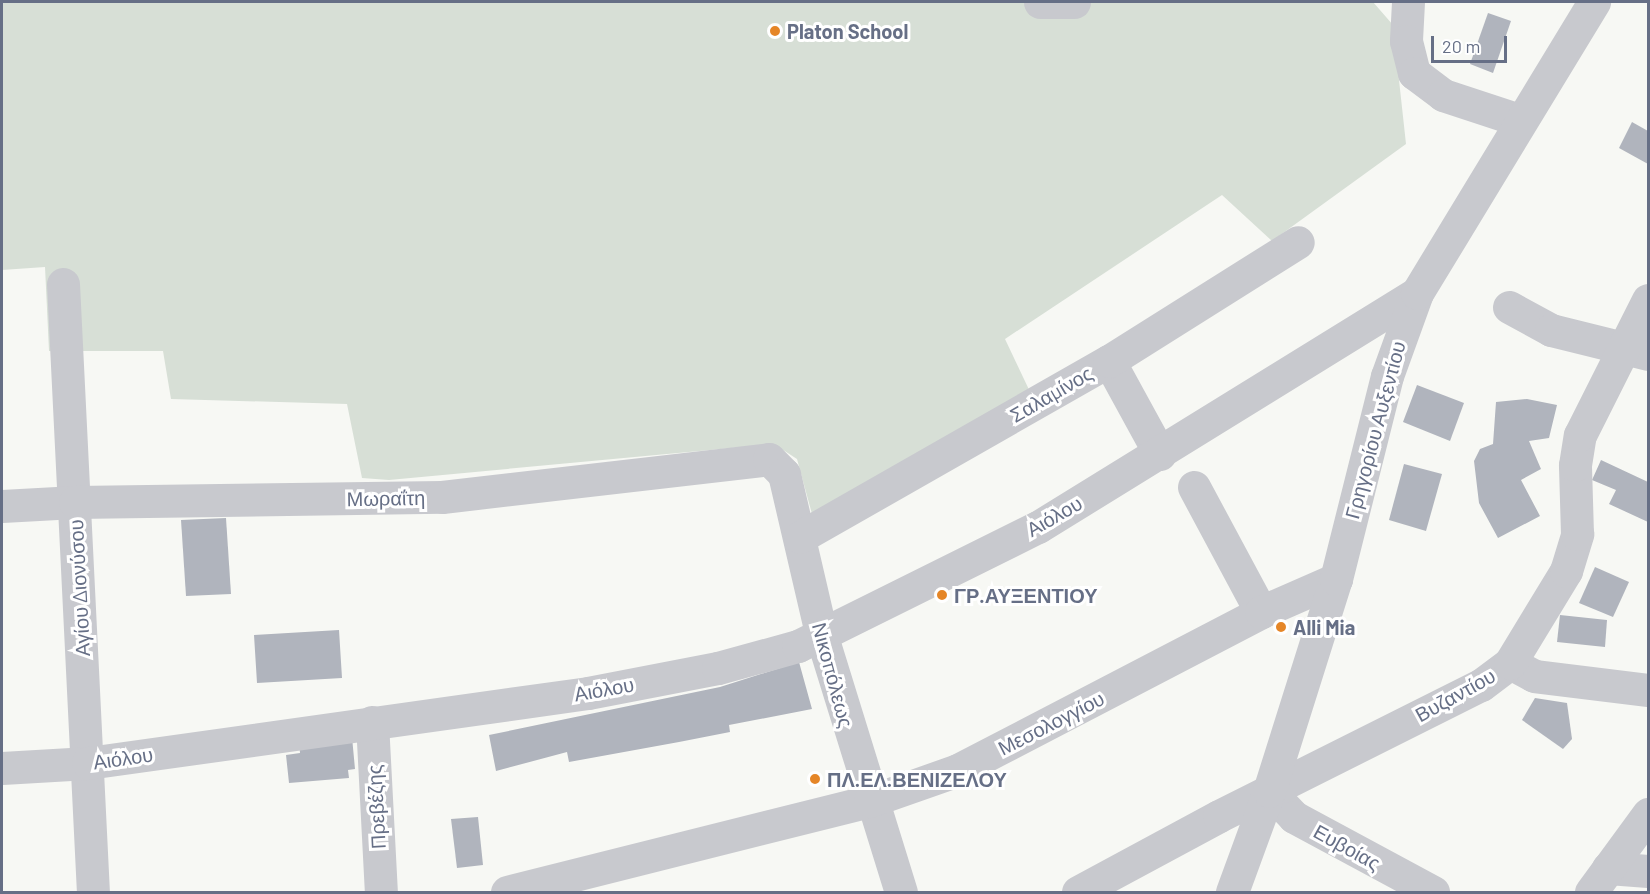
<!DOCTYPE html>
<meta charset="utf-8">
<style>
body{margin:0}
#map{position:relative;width:1650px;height:894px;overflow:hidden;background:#f7f8f4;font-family:Barlow,sans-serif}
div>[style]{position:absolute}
.green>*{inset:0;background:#d7dfd6}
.building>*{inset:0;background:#b0b4bd}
.minor>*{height:33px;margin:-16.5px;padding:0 16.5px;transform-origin:16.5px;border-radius:16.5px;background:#c8c9ce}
.dots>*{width:16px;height:16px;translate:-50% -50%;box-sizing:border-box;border:3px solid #fff;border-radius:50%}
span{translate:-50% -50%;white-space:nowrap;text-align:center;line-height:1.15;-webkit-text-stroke:6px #fff;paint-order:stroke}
.poi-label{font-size:20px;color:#666f86;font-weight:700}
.left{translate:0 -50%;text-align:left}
.street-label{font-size:20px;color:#666f86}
.frame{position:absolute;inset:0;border:3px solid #666f86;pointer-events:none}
.scale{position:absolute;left:1431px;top:36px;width:76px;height:27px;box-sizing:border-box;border:3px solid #666f86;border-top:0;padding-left:8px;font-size:18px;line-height:21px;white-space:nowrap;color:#666f86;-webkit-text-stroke:4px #fff;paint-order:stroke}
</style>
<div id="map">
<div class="green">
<i style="clip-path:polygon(2px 2px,1373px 2px,1393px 25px,1406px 144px,1272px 241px,1222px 195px,1005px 339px,1032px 396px,812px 514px,797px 459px,774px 444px,389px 480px,362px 478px,347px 404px,171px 399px,163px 351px,49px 351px,45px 267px,2px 270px)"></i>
</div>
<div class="building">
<i style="clip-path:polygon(1488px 13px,1511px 21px,1493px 73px,1470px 64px)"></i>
<i style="clip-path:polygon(1632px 122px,1648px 131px,1648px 164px,1619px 148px)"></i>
<i style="clip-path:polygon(1417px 385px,1464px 403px,1450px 441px,1403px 422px)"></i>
<i style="clip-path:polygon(1527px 399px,1557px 405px,1549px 438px,1529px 441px,1541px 469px,1521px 480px,1540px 516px,1498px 538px,1479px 503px,1474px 461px,1480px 449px,1493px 444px,1496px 402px)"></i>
<i style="clip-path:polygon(1601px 460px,1648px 482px,1648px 522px,1609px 504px,1616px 490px,1592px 480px)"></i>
<i style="clip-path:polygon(1404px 464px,1442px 474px,1426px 531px,1389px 520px)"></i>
<i style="clip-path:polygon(226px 518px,231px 594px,186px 596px,181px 520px)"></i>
<i style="clip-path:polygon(1595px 567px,1629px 582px,1613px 617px,1579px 603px)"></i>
<i style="clip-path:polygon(1560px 615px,1607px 620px,1605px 647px,1557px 642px)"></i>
<i style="clip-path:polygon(339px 630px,342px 678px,257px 683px,254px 635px)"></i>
<i style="clip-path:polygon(799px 662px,812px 709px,729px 725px,730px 732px,679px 742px,569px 762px,567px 752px,496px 771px,489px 735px,720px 687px)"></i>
<i style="clip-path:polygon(1535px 698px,1567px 703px,1572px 739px,1563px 749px,1522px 720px)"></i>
<i style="clip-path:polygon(352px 737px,355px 769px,348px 770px,349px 778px,289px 783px,286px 755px,300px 753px,299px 742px)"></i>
<i style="clip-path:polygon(478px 817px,483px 865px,457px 868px,451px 819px)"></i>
</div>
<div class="minor">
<i style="left:1040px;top:2px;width:34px"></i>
<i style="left:1408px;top:2px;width:39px;rotate:93deg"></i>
<i style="left:1406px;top:41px;width:33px;rotate:76deg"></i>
<i style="left:1414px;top:73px;width:36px;rotate:37deg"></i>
<i style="left:1443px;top:95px;width:80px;rotate:18.2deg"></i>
<i style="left:63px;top:284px;width:609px;rotate:87.18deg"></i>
<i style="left:1509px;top:307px;width:48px;rotate:28.7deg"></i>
<i style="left:1551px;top:330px;width:100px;rotate:13.9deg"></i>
<i style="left:1109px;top:361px;width:106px;rotate:61.3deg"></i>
<i style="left:1194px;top:487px;width:142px;rotate:61.8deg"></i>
<i style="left:2px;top:506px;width:73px;rotate:-3.1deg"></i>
<i style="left:75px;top:502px;width:367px;rotate:-0.8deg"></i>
<i style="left:442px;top:497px;width:329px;rotate:-6.6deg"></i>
<i style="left:769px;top:459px;width:21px;rotate:45deg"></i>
<i style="left:784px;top:474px;width:167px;rotate:76.9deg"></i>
<i style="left:822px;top:637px;width:267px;rotate:72.8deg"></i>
<i style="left:800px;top:537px;width:356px;rotate:-29.7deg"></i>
<i style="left:1109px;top:361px;width:223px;rotate:-32.2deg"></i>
<i style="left:1510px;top:663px;width:27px;rotate:28deg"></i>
<i style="left:1534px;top:676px;width:115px;rotate:7deg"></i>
<i style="left:372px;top:722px;width:170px;rotate:87deg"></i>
<i style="left:2px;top:768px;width:86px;rotate:-3.3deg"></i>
<i style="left:88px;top:763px;width:505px;rotate:-7.97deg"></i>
<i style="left:588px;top:693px;width:132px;rotate:-10.9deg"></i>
<i style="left:718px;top:668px;width:83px;rotate:-15.4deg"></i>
<i style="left:798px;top:646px;width:268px;rotate:-26.4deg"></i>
<i style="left:1038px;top:527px;width:445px;rotate:-31.7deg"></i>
<i style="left:1269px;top:791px;width:36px;rotate:46deg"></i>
<i style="left:1294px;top:817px;width:158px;rotate:28.3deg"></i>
<i style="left:1608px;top:868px;width:40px;rotate:4.3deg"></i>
<i style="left:507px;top:892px;width:374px;rotate:-14.1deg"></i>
<i style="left:870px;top:801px;width:93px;rotate:-19.4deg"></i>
<i style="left:958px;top:770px;width:342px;rotate:-27.5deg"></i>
<i style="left:1261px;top:612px;width:82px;rotate:-23.7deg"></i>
<i style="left:1078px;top:892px;width:160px;rotate:-28.3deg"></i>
<i style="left:1219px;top:816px;width:293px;rotate:-26.6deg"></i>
<i style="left:1481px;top:685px;width:36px;rotate:-37deg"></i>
<i style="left:1510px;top:663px;width:108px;rotate:-58.7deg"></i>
<i style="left:1566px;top:571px;width:39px;rotate:-73deg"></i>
<i style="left:1577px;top:534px;width:69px;rotate:-91.7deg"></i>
<i style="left:1575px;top:465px;width:30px;rotate:-81deg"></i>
<i style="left:1580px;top:435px;width:151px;rotate:-63.3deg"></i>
<i style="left:1232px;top:892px;width:108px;rotate:-69.9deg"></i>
<i style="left:1269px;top:791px;width:222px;rotate:-72.5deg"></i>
<i style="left:1336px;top:579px;width:209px;rotate:-75.9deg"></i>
<i style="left:1387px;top:376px;width:88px;rotate:-70.1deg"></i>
<i style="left:1417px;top:293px;width:341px;rotate:-58.7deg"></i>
<i style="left:1591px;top:892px;width:97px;rotate:-53.8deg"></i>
</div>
<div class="dots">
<i style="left:775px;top:31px;background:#e58627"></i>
<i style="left:942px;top:595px;background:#e58627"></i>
<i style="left:1281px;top:627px;background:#e58627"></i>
<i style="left:815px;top:779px;background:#e58627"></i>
</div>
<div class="poi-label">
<span class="left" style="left:787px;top:31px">Platon School</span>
<span class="left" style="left:954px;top:595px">ΓΡ.ΑΥΞΕΝΤΙΟΥ</span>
<span class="left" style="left:1293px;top:627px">Alli Mia</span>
<span class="left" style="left:827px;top:779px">ΠΛ.ΕΛ.ΒΕΝΙΖΕΛΟΥ</span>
</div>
<div class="street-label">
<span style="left:1051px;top:394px;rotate:-30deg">Σαλαμίνος</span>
<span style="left:1375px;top:430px;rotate:-75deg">Γρηγορίου Αυξεντίου</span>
<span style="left:386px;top:498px;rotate:-1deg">Μωραΐτη</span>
<span style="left:1054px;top:516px;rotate:-30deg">Αιόλου</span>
<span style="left:79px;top:588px;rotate:-93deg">Αγίου Διονύσου</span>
<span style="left:833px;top:675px;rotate:75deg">Νικοπόλεως</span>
<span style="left:604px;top:689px;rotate:-10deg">Αιόλου</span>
<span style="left:1455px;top:695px;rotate:-29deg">Βυζαντίου</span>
<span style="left:1051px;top:723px;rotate:-27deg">Μεσολογγίου</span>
<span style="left:123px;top:758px;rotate:-8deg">Αιόλου</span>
<span style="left:376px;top:807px;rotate:-93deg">Πρεβέζης</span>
<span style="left:1347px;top:847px;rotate:29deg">Ευβοίας</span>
</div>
<div class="frame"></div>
<div class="scale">20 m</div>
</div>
